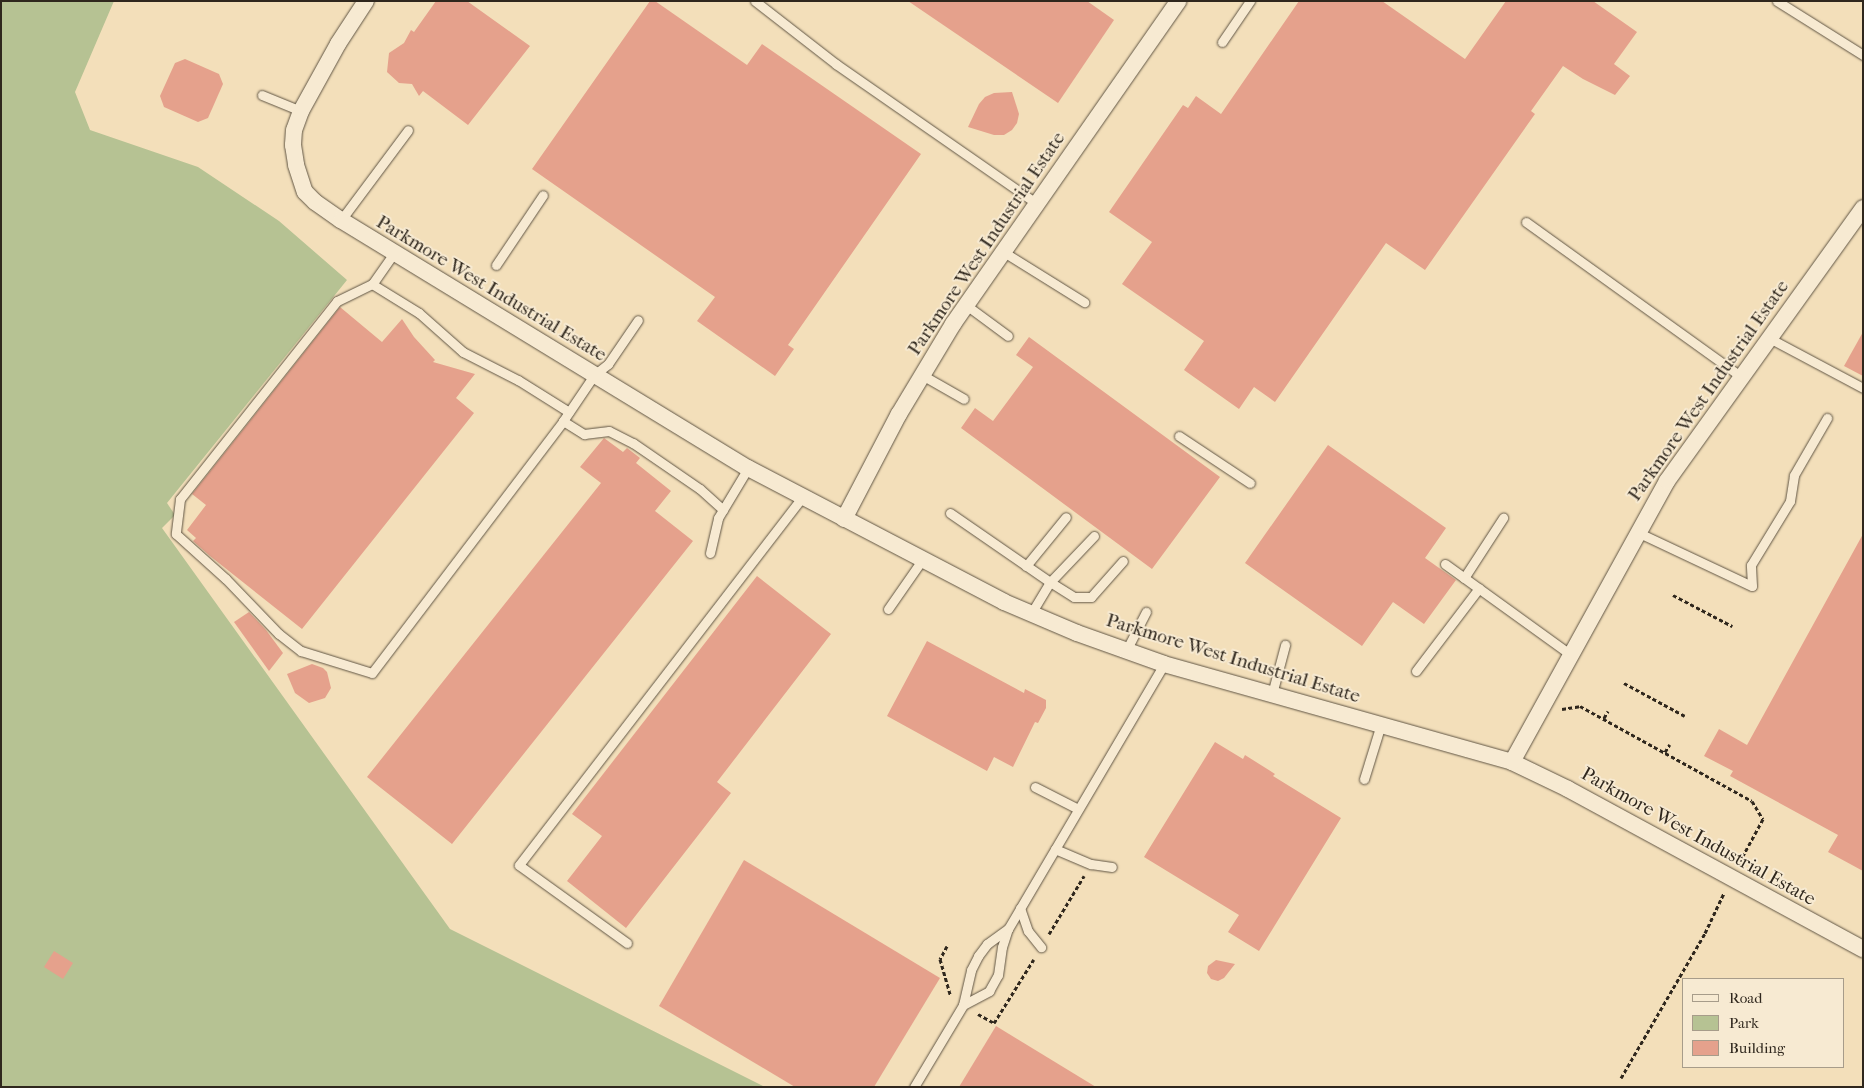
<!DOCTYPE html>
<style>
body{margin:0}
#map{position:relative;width:1864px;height:1088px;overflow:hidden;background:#f3dfba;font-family:"IM FELL French Canon",serif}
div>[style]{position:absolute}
.green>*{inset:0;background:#b6c293}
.building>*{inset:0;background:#e5a18c}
.path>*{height:3px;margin-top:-1.5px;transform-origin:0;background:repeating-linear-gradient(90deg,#2f271d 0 4px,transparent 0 6.5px)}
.roads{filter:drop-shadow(0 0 1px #605544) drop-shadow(0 0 1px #605544)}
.lane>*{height:9px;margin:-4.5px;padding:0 4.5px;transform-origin:4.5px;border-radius:4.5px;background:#f7ead2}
.street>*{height:16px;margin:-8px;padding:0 8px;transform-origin:8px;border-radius:8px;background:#f7ead2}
span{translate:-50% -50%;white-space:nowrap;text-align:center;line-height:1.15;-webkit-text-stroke:4px #f7ead2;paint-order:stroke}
.street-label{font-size:19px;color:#2f271d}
.frame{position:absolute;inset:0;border:2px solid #2f271d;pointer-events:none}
.legend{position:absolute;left:1682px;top:978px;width:162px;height:90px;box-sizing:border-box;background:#f7ead2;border:1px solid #a79c8a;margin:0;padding:6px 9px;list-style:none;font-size:15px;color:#2f271d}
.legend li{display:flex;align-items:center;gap:10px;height:25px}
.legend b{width:25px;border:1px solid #a79c8a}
</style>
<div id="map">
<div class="green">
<i style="clip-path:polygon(1px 1px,114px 1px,75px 92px,90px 130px,198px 167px,279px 221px,347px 280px,167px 503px,175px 515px,162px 528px,450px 929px,765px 1087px,1px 1087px)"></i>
</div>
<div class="building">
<i style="clip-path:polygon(436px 1px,467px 1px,530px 46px,468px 125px,423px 91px,419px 96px,412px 84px,399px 83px,387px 72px,389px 53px,404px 43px,411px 30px,414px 32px)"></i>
<i style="clip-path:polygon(650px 1px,655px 1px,747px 65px,762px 44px,921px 154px,788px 345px,794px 349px,775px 376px,697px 321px,715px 297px,532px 169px)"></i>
<i style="clip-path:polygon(908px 1px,1087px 1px,1114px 20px,1058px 103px)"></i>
<i style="clip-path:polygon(1299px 1px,1382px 1px,1465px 59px,1506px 1px,1593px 1px,1637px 32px,1614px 64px,1630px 76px,1615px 95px,1583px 79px,1563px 66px,1531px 111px,1535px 114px,1425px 270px,1386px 243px,1275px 402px,1254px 387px,1239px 409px,1184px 370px,1204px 341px,1122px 284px,1152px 242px,1109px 212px,1183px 105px,1188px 108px,1196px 96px,1221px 114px)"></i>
<i style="clip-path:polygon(185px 59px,219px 74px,223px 84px,208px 118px,198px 122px,164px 107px,160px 96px,175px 63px)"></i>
<i style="clip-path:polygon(1012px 92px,1019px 114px,1017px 123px,1012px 130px,1004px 135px,994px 135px,968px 127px,979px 104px,985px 97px,994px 93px)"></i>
<i style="clip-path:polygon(340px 307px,382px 342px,402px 319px,414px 337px,435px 360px,433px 362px,475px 374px,456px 398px,474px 413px,302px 629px,210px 556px,193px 541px,196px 538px,187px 530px,206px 505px,192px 494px)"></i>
<i style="clip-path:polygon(1863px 332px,1863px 376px,1844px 366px)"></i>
<i style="clip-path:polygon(1029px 337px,1220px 477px,1152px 569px,961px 428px,975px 408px,993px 421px,1033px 367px,1016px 355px)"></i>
<i style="clip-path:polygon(604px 438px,623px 452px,627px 448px,640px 458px,636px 463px,671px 491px,655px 511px,693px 541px,452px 844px,367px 777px,601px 483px,580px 467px)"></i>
<i style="clip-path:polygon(1328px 445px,1446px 528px,1425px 558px,1456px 580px,1424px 624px,1393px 602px,1362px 646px,1245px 563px)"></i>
<i style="clip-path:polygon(1863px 534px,1863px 871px,1828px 852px,1838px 835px,1730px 776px,1733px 771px,1704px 756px,1719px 729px,1747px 745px)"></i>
<i style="clip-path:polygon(757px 576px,831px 634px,717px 782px,731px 793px,626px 928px,567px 881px,602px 836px,572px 814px)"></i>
<i style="clip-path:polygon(249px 612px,266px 630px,283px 653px,269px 671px,234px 622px)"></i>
<i style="clip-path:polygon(927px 641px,1024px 693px,1025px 689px,1046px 700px,1046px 708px,1038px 723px,1035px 722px,1013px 767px,994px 757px,987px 771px,887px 716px)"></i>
<i style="clip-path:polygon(312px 664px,323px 668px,327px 672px,331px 688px,325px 698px,309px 703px,295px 693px,287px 674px)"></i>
<i style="clip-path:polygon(1215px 742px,1243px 759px,1245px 755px,1275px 774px,1273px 776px,1341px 818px,1259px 951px,1228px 932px,1239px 915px,1144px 857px)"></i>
<i style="clip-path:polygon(744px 860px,940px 978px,874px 1087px,795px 1087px,659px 1006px)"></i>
<i style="clip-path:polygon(54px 951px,73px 963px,63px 979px,44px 967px)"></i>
<i style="clip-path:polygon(1216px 960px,1235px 964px,1224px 978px,1218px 981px,1211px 979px,1207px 973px,1208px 966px)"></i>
<i style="clip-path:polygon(996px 1026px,1096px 1087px,959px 1087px)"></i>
</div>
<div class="path">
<i style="left:1673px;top:595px;width:67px;rotate:27.7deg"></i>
<i style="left:1624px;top:683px;width:69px;rotate:28.4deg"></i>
<i style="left:1562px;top:709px;width:18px;rotate:-9deg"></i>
<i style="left:1580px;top:706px;width:196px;rotate:28.9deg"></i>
<i style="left:1752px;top:801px;width:21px;rotate:59deg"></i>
<i style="left:1763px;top:819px;width:50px;rotate:118.6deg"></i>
<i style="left:1604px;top:718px;width:8px;rotate:-60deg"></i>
<i style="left:1665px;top:752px;width:9px;rotate:-58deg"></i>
<i style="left:1049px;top:934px;width:68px;rotate:-58.9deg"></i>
<i style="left:947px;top:946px;width:15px;rotate:118deg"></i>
<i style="left:940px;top:959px;width:37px;rotate:74deg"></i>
<i style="left:978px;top:1014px;width:18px;rotate:29deg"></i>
<i style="left:994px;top:1023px;width:75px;rotate:-58deg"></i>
<i style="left:1621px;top:1078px;width:168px;rotate:-59.9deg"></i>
<i style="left:1705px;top:933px;width:44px;rotate:-64.6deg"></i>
</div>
<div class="roads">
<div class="lane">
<i style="left:755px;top:1px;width:103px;rotate:37.9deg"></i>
<i style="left:836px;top:64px;width:244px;rotate:34.8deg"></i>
<i style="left:1777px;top:1px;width:102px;rotate:32.1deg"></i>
<i style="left:1222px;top:42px;width:50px;rotate:-55.7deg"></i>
<i style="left:262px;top:95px;width:42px;rotate:22.3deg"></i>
<i style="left:341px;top:220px;width:112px;rotate:-53.3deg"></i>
<i style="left:1526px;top:222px;width:266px;rotate:35.7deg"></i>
<i style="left:1002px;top:251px;width:97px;rotate:31.9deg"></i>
<i style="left:394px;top:253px;width:38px;rotate:125deg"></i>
<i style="left:372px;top:284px;width:39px;rotate:154deg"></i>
<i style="left:337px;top:301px;width:253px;rotate:128.4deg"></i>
<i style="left:180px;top:499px;width:35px;rotate:97deg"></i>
<i style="left:176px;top:534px;width:67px;rotate:42deg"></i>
<i style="left:226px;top:579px;width:76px;rotate:46.1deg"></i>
<i style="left:279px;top:634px;width:28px;rotate:38deg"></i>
<i style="left:301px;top:651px;width:74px;rotate:17.2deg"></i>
<i style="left:372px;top:673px;width:316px;rotate:-52.8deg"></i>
<i style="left:563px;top:421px;width:55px;rotate:-56deg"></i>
<i style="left:594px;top:375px;width:18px;rotate:-38deg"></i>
<i style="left:608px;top:364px;width:53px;rotate:-55.7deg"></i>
<i style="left:496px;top:265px;width:84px;rotate:-56.1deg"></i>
<i style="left:372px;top:284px;width:55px;rotate:31.7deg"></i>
<i style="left:419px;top:313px;width:59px;rotate:41.6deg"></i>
<i style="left:463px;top:352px;width:62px;rotate:27deg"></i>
<i style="left:518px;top:380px;width:60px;rotate:32.1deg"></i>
<i style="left:966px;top:305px;width:52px;rotate:36.4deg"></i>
<i style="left:1769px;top:338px;width:106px;rotate:28deg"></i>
<i style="left:922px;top:375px;width:48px;rotate:29.7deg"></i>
<i style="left:563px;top:421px;width:25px;rotate:32deg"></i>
<i style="left:584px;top:434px;width:25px;rotate:-7deg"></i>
<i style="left:609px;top:431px;width:27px;rotate:27deg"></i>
<i style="left:633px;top:443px;width:81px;rotate:34.5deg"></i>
<i style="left:700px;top:489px;width:31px;rotate:42deg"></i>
<i style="left:1179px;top:436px;width:85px;rotate:33.5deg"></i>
<i style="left:950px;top:513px;width:121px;rotate:34.6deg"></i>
<i style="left:1050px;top:582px;width:37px;rotate:121deg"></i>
<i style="left:1637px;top:532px;width:127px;rotate:25.2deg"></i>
<i style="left:1752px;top:586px;width:21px;rotate:-93deg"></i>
<i style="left:1751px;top:565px;width:75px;rotate:-58.6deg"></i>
<i style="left:1790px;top:501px;width:26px;rotate:-81deg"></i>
<i style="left:1794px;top:475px;width:66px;rotate:-59.9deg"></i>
<i style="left:1094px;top:536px;width:64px;rotate:133.7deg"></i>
<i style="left:1050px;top:582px;width:28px;rotate:32deg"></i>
<i style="left:1074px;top:597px;width:17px"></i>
<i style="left:1091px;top:597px;width:48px;rotate:-48.4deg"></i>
<i style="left:710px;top:553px;width:36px;rotate:-77deg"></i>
<i style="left:718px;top:518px;width:58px;rotate:-59deg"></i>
<i style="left:1445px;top:564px;width:154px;rotate:35.8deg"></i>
<i style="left:1026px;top:566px;width:63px;rotate:-50.8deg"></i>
<i style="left:1464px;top:578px;width:72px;rotate:-57deg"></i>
<i style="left:888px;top:609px;width:60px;rotate:-55.2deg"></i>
<i style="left:1126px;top:651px;width:44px;rotate:-62.9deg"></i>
<i style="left:1416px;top:671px;width:104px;rotate:-52.8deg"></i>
<i style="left:1272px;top:694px;width:51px;rotate:-75.1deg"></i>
<i style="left:1364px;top:779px;width:58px;rotate:-72.8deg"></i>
<i style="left:1035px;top:787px;width:48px;rotate:27.1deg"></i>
<i style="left:1055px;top:849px;width:39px;rotate:23deg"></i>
<i style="left:1091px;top:864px;width:21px;rotate:8deg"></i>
<i style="left:1020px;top:908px;width:24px;rotate:71deg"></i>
<i style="left:1028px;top:931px;width:21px;rotate:51deg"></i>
<i style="left:627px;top:943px;width:133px;rotate:-144.2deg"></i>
<i style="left:519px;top:865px;width:463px;rotate:-52.4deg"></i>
<i style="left:963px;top:1005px;width:30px;rotate:-28deg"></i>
<i style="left:989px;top:991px;width:18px;rotate:-61deg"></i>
<i style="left:998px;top:975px;width:28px;rotate:-82deg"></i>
<i style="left:1002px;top:947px;width:19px;rotate:-72deg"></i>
<i style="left:1008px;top:929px;width:308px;rotate:-59.5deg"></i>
<i style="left:914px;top:1087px;width:96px;rotate:-59.1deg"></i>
<i style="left:963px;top:1005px;width:36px;rotate:-77deg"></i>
<i style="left:971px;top:970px;width:16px;rotate:-63deg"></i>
<i style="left:978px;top:956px;width:15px;rotate:-53deg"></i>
<i style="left:987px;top:944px;width:26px;rotate:-36deg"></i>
</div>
<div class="street">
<i style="left:366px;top:1px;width:51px;rotate:123.1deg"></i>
<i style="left:338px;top:44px;width:77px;rotate:118.9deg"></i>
<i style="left:301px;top:111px;width:20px;rotate:110deg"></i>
<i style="left:294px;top:130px;width:15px;rotate:94deg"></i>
<i style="left:293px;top:145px;width:20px;rotate:81deg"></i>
<i style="left:296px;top:165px;width:28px;rotate:72deg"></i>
<i style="left:305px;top:192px;width:14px;rotate:45deg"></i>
<i style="left:315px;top:202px;width:32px;rotate:35deg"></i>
<i style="left:341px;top:220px;width:477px;rotate:31.4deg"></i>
<i style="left:748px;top:468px;width:289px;rotate:27.6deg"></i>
<i style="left:1004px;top:602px;width:79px;rotate:23deg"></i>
<i style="left:1077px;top:633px;width:92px;rotate:19.6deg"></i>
<i style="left:1164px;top:664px;width:362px;rotate:15.7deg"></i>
<i style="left:1512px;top:762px;width:62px;rotate:25.7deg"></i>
<i style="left:1568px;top:789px;width:336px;rotate:28.5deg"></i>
<i style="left:844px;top:519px;width:119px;rotate:-62.4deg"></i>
<i style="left:899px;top:414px;width:105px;rotate:-59deg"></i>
<i style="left:953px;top:324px;width:394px;rotate:-55.1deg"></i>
<i style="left:1512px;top:762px;width:321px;rotate:-61.1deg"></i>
<i style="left:1667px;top:481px;width:336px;rotate:-54.3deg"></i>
</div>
</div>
<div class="street-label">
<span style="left:987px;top:244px;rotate:-56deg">Parkmore West Industrial Estate</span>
<span style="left:491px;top:289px;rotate:31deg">Parkmore West Industrial Estate</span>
<span style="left:1709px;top:391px;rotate:-55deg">Parkmore West Industrial Estate</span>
<span style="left:1233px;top:659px;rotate:17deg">Parkmore West Industrial Estate</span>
<span style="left:1698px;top:837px;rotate:29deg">Parkmore West Industrial Estate</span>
</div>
<div class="frame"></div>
<ul class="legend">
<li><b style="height:6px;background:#f7ead2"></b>Road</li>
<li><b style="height:14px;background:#b6c293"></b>Park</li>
<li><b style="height:14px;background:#e5a18c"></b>Building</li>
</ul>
</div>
